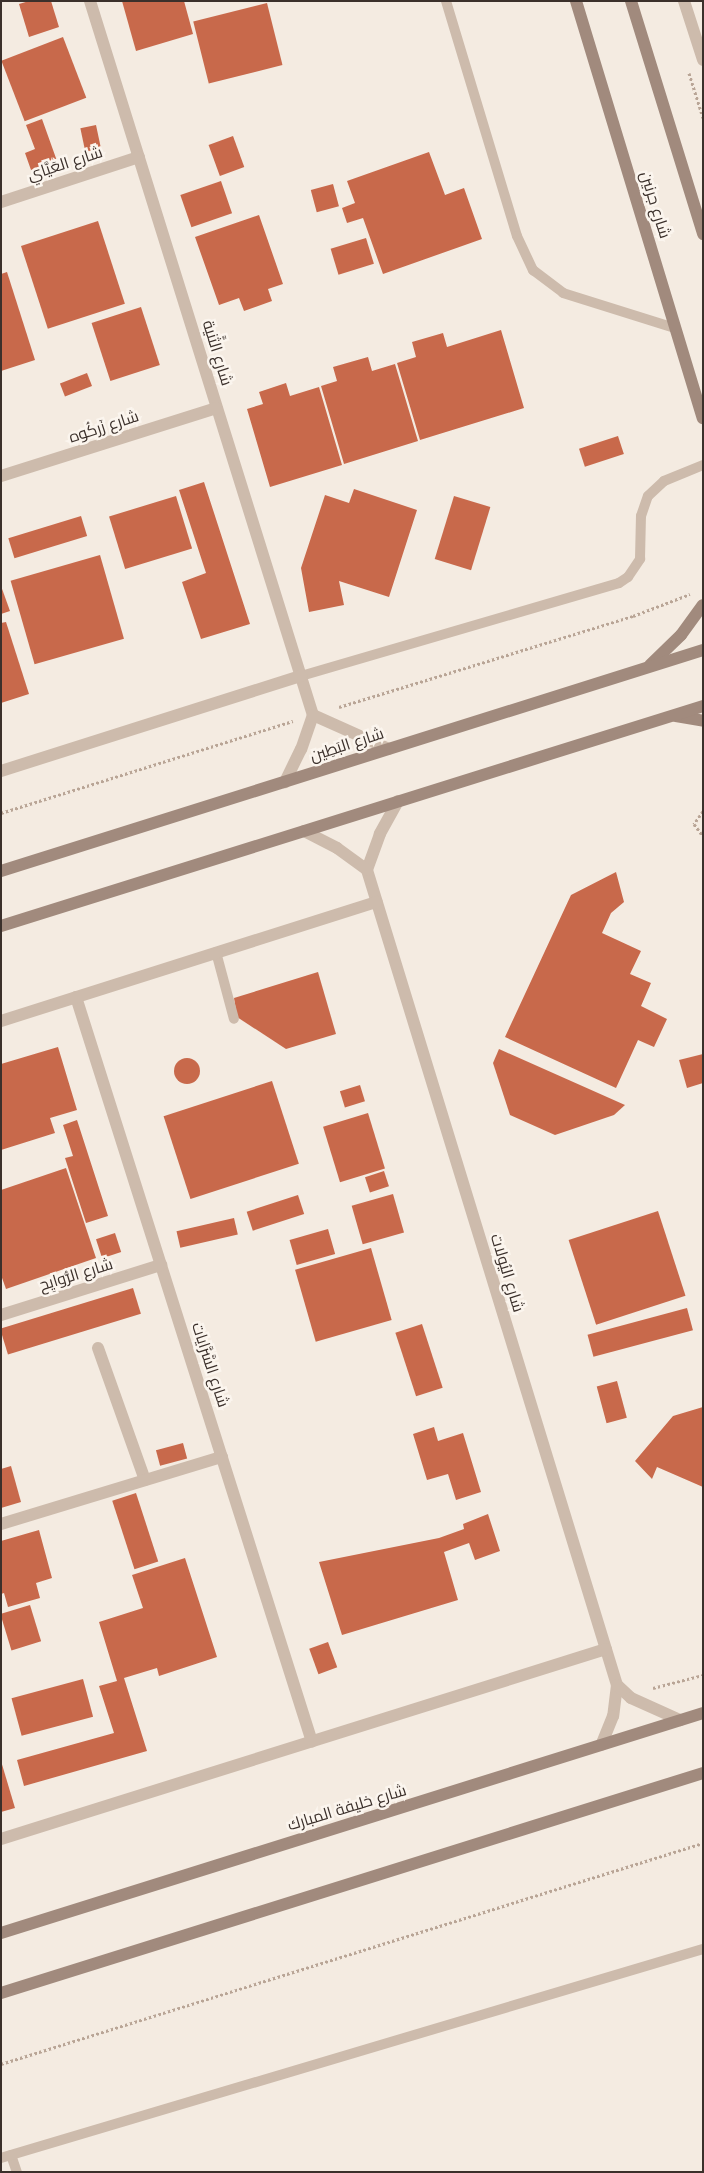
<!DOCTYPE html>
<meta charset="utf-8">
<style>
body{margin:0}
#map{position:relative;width:704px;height:2173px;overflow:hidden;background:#f4ebe1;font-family:"DM Sans",Cairo,sans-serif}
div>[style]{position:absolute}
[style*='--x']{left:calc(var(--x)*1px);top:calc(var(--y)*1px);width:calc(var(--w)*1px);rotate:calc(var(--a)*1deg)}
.building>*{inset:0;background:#c8694b;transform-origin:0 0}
.round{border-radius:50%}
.path>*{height:3px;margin-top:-1.5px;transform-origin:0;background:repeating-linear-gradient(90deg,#b9a596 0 2.5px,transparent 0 5px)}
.service>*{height:10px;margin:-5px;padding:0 5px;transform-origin:5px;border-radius:5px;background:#cdbbac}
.minor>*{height:12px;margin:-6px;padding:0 6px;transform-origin:6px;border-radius:6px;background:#cdbbac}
.secondary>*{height:12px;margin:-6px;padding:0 6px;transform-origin:6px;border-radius:6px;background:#a18a7d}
span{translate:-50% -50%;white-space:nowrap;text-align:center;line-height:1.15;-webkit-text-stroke:5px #fbf5ee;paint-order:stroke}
.street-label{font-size:16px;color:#3b302b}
.frame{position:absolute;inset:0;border:2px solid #3b302b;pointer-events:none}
</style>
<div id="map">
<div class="building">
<i style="clip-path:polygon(29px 1px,51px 1px,59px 27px,29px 37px,19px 4px)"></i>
<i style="clip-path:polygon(122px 1px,184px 1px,193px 34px,136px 51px)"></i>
<i style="left:267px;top:3px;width:64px;height:76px;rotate:76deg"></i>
<i style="left:63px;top:37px;width:65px;height:66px;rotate:69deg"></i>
<i style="clip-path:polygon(42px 119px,57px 161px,31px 170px,25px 153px,35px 149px,26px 125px)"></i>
<i style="left:96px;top:125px;width:24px;height:16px;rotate:78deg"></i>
<i style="left:233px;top:136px;width:33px;height:26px;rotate:70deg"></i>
<i style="clip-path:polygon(429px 152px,445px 195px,464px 188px,482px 239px,383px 274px,363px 218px,347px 223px,342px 208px,355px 203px,347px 181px)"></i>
<i style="left:221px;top:181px;width:34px;height:43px;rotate:71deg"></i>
<i style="left:333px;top:184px;width:23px;height:23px;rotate:75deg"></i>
<i style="clip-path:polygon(259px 215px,283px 284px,268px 289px,272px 301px,244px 311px,239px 298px,219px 305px,195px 237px)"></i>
<i style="left:98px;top:221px;width:87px;height:81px;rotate:72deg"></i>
<i style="left:366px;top:238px;width:27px;height:37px;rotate:73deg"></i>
<i style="clip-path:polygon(7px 272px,35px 360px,1px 371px,1px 274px)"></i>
<i style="left:141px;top:307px;width:61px;height:52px;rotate:72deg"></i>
<i style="clip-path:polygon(501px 330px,524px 408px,420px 440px,397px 363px,416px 357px,412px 342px,443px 333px,447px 347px)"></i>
<i style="clip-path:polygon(368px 357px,372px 371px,395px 364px,418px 441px,344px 464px,321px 386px,337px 381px,333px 367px)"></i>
<i style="left:87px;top:373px;width:14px;height:29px;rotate:69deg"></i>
<i style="clip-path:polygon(286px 383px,290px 396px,319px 387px,342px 465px,270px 487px,247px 409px,263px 404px,259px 392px)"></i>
<i style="left:618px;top:436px;width:19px;height:41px;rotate:72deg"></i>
<i style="clip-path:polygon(204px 482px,250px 624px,201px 639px,182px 582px,206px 573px,179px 490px)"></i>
<i style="clip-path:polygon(354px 489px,417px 510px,389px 597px,339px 581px,344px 605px,309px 612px,301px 568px,325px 495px,349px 503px)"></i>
<i style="left:176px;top:496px;width:55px;height:70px;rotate:73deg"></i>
<i style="left:454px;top:496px;width:38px;height:66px;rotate:17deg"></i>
<i style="left:81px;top:516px;width:21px;height:76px;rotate:73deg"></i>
<i style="left:100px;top:555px;width:87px;height:93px;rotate:74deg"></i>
<i style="clip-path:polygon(1px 586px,10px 611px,1px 614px)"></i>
<i style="clip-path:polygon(6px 622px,29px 694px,1px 703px,1px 623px)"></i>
<i style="clip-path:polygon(616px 872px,624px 902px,611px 913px,602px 933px,641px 951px,630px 974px,651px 983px,641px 1006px,667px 1019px,654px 1047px,638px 1040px,616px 1088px,505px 1037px,571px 895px)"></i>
<i style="clip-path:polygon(318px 972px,336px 1034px,286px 1049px,237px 1017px,234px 998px)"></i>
<i style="clip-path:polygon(58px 1047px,77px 1110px,50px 1118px,55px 1133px,1px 1150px,1px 1064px)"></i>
<i style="clip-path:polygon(499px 1049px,625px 1105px,614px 1115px,555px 1135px,510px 1115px,493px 1063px)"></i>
<i style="clip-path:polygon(703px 1054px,703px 1083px,687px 1088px,679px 1060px)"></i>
<i class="round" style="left:174px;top:1058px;width:26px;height:26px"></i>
<i style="left:272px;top:1081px;width:87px;height:114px;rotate:72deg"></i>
<i style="left:360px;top:1085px;width:17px;height:21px;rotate:73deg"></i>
<i style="left:368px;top:1113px;width:58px;height:47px;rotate:73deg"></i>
<i style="clip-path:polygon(77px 1120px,108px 1216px,86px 1223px,65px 1158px,73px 1156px,63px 1125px)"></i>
<i style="clip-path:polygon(66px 1168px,96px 1258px,6px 1289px,1px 1275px,1px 1190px)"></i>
<i style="left:384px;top:1171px;width:16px;height:20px;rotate:72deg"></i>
<i style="left:393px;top:1194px;width:40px;height:43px;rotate:74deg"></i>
<i style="left:298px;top:1195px;width:20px;height:54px;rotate:72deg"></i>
<i style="left:658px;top:1211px;width:89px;height:94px;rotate:72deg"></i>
<i style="left:234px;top:1218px;width:17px;height:59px;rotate:77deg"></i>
<i style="left:328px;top:1229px;width:26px;height:40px;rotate:74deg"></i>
<i style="left:115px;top:1233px;width:20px;height:20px;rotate:72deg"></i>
<i style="left:371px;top:1248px;width:75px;height:79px;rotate:74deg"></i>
<i style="left:133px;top:1288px;width:27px;height:139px;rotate:73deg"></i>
<i style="left:687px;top:1308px;width:23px;height:103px;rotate:75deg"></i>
<i style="left:422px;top:1324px;width:67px;height:28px;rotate:72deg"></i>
<i style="left:617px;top:1381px;width:38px;height:21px;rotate:75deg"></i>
<i style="clip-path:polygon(703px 1407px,703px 1487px,657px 1467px,652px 1479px,635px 1461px,673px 1416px)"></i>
<i style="clip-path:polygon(434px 1427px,438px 1441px,463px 1433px,481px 1492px,456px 1500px,448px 1474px,427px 1480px,413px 1434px)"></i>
<i style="left:183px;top:1443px;width:16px;height:28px;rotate:75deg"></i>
<i style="clip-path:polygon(11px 1466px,21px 1502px,1px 1508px,1px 1469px)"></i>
<i style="left:136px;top:1493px;width:72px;height:25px;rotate:72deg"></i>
<i style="clip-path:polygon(488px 1514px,500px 1551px,475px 1560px,469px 1543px,444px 1552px,458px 1600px,342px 1635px,319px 1562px,439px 1538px,464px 1529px,463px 1524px)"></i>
<i style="clip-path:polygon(39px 1530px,52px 1578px,36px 1583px,40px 1598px,8px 1607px,4px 1593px,1px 1594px,1px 1541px)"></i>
<i style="clip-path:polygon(185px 1558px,217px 1657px,159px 1676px,157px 1668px,124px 1678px,147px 1751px,24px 1786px,17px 1760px,114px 1733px,99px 1686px,117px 1681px,99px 1622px,143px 1608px,132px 1575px)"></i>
<i style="left:30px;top:1605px;width:38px;height:31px;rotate:73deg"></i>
<i style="left:328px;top:1642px;width:27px;height:20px;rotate:70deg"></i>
<i style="left:83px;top:1679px;width:39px;height:74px;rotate:75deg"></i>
<i style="clip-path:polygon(1px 1761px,15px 1808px,1px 1812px)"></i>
</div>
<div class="path">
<i style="--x:689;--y:73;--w:47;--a:72.7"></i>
<i style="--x:339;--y:707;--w:308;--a:-17.2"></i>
<i style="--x:633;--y:616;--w:61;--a:-21.1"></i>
<i style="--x:703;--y:811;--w:16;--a:125"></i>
<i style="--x:694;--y:824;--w:15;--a:53"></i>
<i style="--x:1;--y:813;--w:306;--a:-17.5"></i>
<i style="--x:653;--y:1688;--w:52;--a:-14.6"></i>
<i style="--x:1;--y:2064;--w:736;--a:-17.47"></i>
</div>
<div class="service">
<i style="--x:446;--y:1;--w:245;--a:73.2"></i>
<i style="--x:517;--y:236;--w:38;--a:65"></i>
<i style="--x:533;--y:270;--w:38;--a:37"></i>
<i style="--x:563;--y:293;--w:117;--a:17.4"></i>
<i style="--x:301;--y:676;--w:331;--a:-16.3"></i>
<i style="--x:619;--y:583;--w:11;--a:-34"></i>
<i style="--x:628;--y:577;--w:22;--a:-56"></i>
<i style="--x:640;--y:559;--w:43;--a:-88.7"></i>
<i style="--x:641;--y:516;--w:21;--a:-71"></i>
<i style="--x:648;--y:496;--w:22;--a:-43"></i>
<i style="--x:664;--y:481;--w:42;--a:-22.3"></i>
<i style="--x:216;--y:952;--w:69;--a:75"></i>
<i style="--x:11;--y:2155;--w:18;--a:71"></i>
<i style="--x:1;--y:2158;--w:732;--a:-16.58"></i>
</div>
<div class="minor">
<i style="--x:90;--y:1;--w:748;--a:72.66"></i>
<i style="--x:313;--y:715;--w:36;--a:109"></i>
<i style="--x:301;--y:749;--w:37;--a:116"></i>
<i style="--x:684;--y:1;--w:62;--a:72.1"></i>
<i style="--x:1;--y:202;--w:145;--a:-18.1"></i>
<i style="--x:1;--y:476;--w:226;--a:-17.5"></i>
<i style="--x:313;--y:715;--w:83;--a:24.1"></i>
<i style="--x:1;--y:771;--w:315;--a:-17.6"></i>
<i style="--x:398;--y:801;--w:38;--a:119"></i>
<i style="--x:380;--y:834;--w:38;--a:110"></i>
<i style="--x:367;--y:870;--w:852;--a:72.95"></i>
<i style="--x:617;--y:1685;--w:31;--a:97"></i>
<i style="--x:613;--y:1716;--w:31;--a:112"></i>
<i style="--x:304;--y:831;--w:37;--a:27"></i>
<i style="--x:337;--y:848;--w:37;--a:36"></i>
<i style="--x:76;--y:997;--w:781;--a:72.42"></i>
<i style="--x:1;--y:1021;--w:394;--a:-17.6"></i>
<i style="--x:1;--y:1315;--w:168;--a:-17.4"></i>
<i style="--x:98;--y:1348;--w:140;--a:70.4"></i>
<i style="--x:1;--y:1524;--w:231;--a:-16.9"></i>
<i style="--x:617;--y:1685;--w:19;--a:43"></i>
<i style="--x:631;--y:1698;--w:54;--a:24.2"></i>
<i style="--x:1;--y:1839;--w:634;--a:-17.43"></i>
</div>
<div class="secondary">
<i style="--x:576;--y:1;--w:436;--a:73.1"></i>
<i style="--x:631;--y:1;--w:244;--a:72.8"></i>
<i style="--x:650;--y:665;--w:43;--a:-44.1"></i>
<i style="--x:681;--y:635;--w:37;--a:-54"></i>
<i style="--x:676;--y:716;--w:27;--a:10"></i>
<i style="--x:1;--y:871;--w:736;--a:-17.47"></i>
<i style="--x:1;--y:926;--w:736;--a:-17.4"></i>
<i style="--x:1;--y:1933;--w:736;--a:-17.4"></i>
<i style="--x:1;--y:1993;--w:736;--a:-17.4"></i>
</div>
<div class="street-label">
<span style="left:65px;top:164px;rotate:-18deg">شارع العَيَّاي</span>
<span style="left:655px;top:205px;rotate:73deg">شارع جرنين</span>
<span style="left:217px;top:353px;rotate:73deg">شارع الثَّنية</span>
<span style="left:104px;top:427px;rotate:-18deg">شارع زَركُوه</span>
<span style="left:347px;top:745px;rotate:-18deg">شارع البَطِين</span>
<span style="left:507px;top:1273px;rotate:73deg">شارع اليُولات</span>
<span style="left:76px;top:1275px;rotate:-17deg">شارع الرُّوايِح</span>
<span style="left:210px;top:1365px;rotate:72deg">شارع السَّرَّايات</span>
<span style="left:347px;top:1808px;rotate:-17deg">شارع خليفة المبارك</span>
</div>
<div class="frame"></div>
</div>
